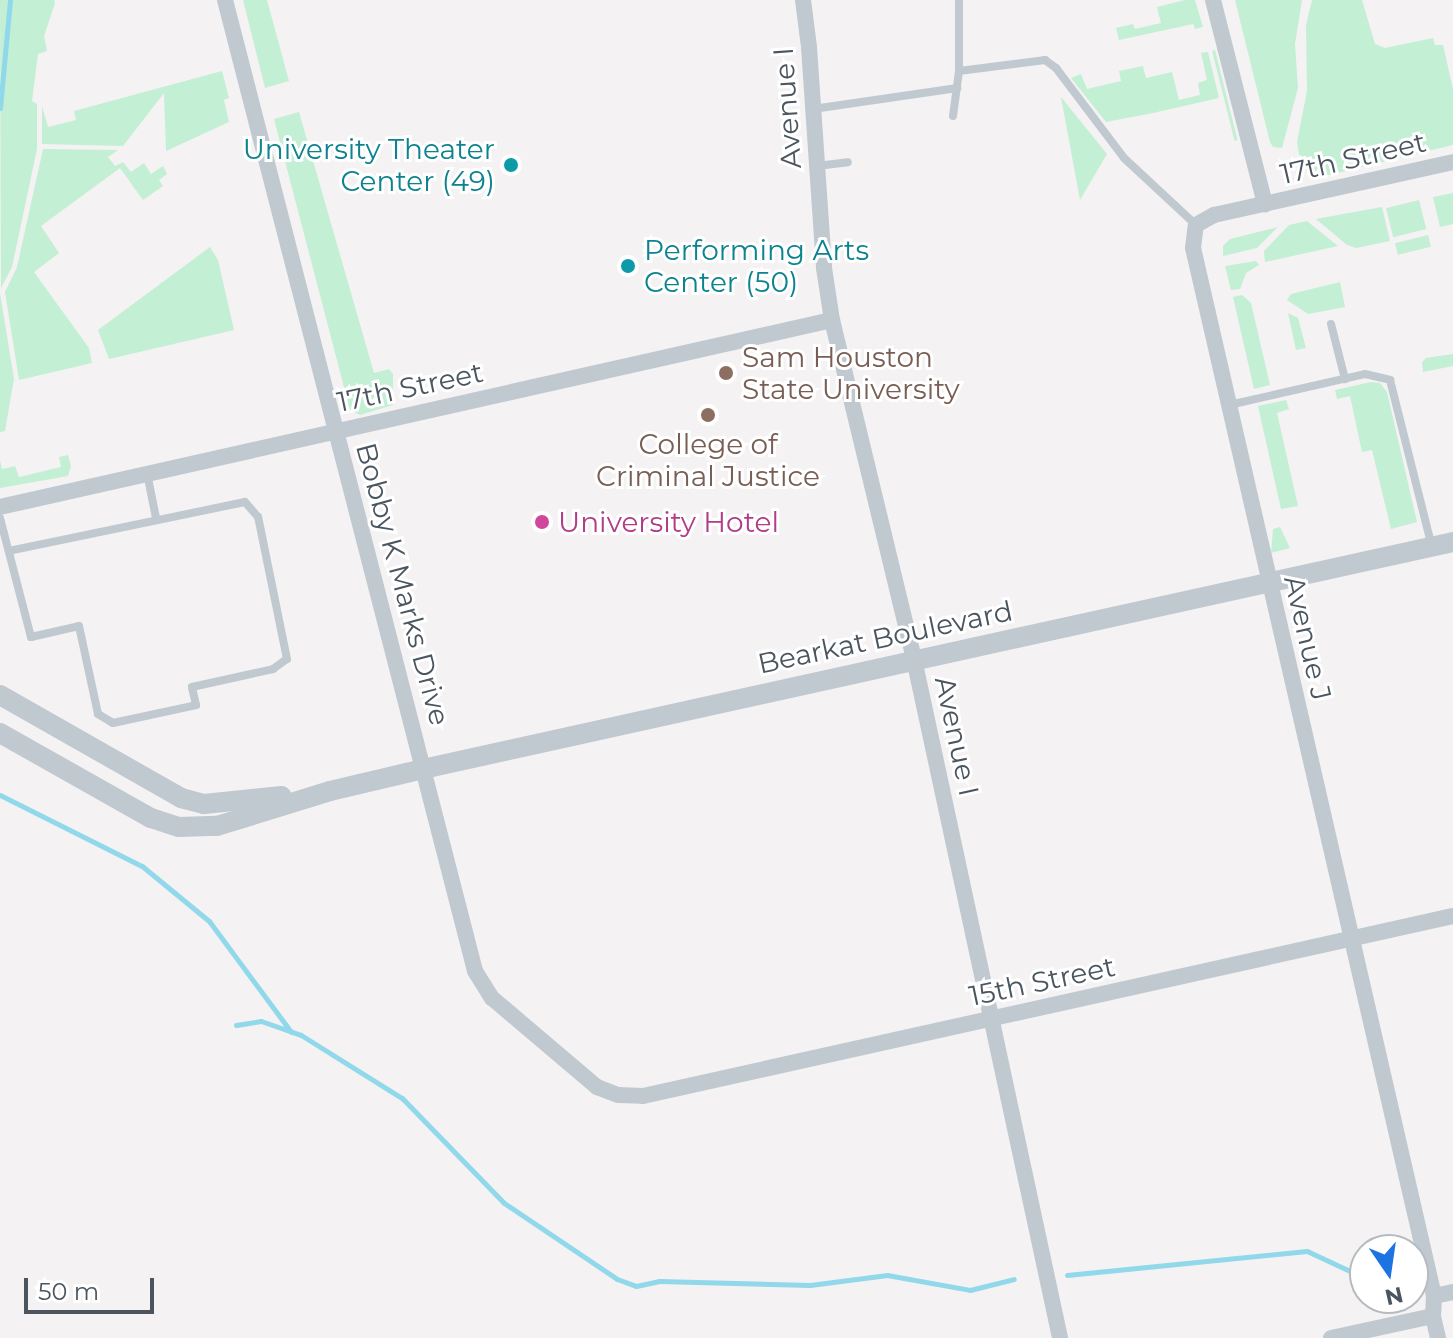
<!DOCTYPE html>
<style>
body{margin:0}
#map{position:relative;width:1453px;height:1338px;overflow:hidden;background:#f4f2f2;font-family:Montserrat,sans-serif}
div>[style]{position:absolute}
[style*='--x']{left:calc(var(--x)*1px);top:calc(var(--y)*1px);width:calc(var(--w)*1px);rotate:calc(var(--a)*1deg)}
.green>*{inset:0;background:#c3efd4;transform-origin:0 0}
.stream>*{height:5px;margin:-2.5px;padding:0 2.5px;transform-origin:2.5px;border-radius:2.5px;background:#91d8eb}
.service>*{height:8px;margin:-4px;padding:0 4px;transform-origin:4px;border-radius:4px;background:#c0c9d0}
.minor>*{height:16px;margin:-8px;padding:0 8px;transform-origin:8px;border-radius:8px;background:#c0c9d0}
.tertiary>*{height:20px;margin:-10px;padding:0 10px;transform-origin:10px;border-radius:10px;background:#c0c9d0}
.dots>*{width:22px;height:22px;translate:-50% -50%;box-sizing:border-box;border:4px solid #fff;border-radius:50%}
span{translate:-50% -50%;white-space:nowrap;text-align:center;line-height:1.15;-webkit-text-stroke:6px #fff;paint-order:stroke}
.street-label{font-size:28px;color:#4a555f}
.culture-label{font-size:28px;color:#0d838f}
.right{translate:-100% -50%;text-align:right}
.left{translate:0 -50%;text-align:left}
.education-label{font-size:28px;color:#785e54}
.hotel-label{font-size:28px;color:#b23c85}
.north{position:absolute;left:1349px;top:1234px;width:80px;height:80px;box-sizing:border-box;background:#fff;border:2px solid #b7bbbf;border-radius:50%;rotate:167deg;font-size:22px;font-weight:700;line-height:32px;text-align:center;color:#4a555f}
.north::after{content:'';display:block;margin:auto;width:28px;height:36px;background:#1e73e2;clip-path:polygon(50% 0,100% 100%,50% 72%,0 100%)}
.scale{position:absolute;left:24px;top:1278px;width:130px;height:36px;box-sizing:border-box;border:4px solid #4a555f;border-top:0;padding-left:10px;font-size:24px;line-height:28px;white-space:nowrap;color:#4a555f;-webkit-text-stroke:6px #fff;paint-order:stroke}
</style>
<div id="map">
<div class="green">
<i style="clip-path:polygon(0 0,54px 0,55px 3px,44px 36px,47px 51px,38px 54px,32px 101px,37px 104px,37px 149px,12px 267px,1px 288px)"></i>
<i style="clip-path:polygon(243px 0,267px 0,289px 81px,265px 88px)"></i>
<i style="clip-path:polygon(1185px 0,1195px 0,1203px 27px,1195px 29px,1193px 24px,1119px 40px,1116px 28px,1133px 24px,1135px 29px,1161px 23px,1157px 7px)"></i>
<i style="clip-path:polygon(1235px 0,1302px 0,1295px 44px,1298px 88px,1282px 148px,1273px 147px,1270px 142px)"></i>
<i style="clip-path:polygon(1312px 0,1362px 0,1375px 44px,1385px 48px,1433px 38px,1435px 45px,1443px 45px,1453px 89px,1453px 145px,1329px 175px,1316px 175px,1301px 167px,1297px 142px,1307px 91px,1306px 25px)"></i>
<i style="left:1215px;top:50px;width:93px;height:3px;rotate:76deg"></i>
<i style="clip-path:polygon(1208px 52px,1219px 98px,1153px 113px,1106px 122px,1071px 78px,1081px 74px,1087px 89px,1121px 81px,1119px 71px,1143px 66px,1146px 78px,1172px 72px,1179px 100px,1200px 95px,1198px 83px,1207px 80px,1201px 53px)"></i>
<i style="clip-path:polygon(222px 71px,229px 98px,224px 100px,229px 122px,166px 151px,164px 93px,123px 146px,42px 144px,42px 106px,48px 127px,76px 120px,74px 111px)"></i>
<i style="clip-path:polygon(1061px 97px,1107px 154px,1080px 200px)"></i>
<i style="clip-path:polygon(299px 112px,374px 373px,389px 369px,393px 374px,393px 405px,360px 415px,350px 410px,274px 119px)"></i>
<i style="clip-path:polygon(43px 149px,118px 150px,108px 157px,115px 166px,123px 162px,131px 172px,144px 163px,151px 174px,163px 166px,167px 174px,159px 180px,163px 186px,143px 200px,120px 168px,41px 226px,59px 253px,34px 272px,89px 348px,92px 363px,19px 380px,5px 292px,17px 267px)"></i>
<i style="clip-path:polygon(1453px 193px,1453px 224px,1440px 227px,1433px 197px)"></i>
<i style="left:1419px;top:200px;width:30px;height:34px;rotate:76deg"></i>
<i style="clip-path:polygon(1382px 207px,1390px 241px,1356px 248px,1347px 245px,1316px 219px)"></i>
<i style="clip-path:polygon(1307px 221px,1338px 246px,1265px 262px,1264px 251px,1289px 225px)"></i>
<i style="clip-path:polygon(1278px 227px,1257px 248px,1223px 256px,1223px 246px,1230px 239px)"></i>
<i style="left:1428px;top:235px;width:12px;height:34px;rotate:76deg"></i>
<i style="clip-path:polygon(210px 247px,218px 260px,234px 330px,109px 359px,98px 330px)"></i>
<i style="clip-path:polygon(1256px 261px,1259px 265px,1246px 273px,1240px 289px,1231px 290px,1225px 266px)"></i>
<i style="clip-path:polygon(1340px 282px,1345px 307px,1308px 314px,1287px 300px,1291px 294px)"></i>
<i style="clip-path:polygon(0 293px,14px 379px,5px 431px,0 432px)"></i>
<i style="clip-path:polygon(1242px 295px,1251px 303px,1270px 385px,1254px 389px,1233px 297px)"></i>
<i style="clip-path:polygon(1288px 313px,1298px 318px,1306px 348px,1296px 350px)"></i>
<i style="clip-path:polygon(1453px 354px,1453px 366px,1423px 372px,1422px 362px,1426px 358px)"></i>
<i style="clip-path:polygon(1371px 382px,1380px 383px,1387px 392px,1417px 522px,1391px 529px,1372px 450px,1362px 452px,1350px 396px,1337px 399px,1335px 390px)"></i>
<i style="clip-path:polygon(1286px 400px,1289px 409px,1277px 413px,1298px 506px,1281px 509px,1258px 406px)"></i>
<i style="clip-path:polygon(68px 455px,71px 466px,68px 476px,0 488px,0 460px,2px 469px,15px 466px,19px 477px,61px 467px,59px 457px)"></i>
<i style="clip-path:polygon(1280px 527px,1290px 548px,1271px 553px,1273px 529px)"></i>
</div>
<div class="stream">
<i style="--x:0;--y:108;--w:108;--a:-84.7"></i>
<i style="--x:0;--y:795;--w:159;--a:26.6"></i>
<i style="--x:142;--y:866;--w:87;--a:39.4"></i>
<i style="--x:209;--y:921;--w:138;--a:53.5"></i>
<i style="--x:236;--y:1025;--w:25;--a:-9"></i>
<i style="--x:261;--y:1021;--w:42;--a:19.3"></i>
<i style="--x:301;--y:1035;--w:119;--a:32"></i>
<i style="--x:402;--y:1098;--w:146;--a:45.8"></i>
<i style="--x:504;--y:1203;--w:136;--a:33.9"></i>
<i style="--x:617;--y:1279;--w:20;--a:20"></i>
<i style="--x:636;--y:1286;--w:24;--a:-12"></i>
<i style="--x:659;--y:1281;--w:151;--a:1.5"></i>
<i style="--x:810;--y:1285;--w:78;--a:-7.4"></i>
<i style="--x:887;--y:1275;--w:84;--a:10.2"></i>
<i style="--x:970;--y:1290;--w:45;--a:-14"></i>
<i style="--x:1067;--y:1275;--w:241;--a:-5.7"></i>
<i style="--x:1307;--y:1251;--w:64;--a:25"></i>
</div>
<div class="service">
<i style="--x:959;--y:71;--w:87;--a:-7.3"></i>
<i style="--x:1045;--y:60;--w:14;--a:36"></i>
<i style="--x:1056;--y:68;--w:113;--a:52.9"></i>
<i style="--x:1124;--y:158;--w:98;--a:42.9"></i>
<i style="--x:813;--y:109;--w:146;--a:-8.3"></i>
<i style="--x:953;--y:116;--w:45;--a:-82.4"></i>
<i style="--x:959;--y:71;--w:71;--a:-90"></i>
<i style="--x:817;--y:166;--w:31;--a:-7"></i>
<i style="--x:1331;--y:324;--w:57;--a:75.7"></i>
<i style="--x:1229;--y:405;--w:139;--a:-12.8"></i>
<i style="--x:1365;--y:374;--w:26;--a:13"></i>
<i style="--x:1390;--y:380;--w:172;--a:75.9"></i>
<i style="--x:147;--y:473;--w:46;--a:78.7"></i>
<i style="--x:0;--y:518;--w:123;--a:75.4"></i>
<i style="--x:31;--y:637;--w:49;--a:-12.9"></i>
<i style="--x:79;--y:626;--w:90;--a:77.8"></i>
<i style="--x:98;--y:714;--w:17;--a:31"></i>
<i style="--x:113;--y:723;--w:85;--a:-12.2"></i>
<i style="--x:196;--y:705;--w:18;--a:-103"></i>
<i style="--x:192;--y:687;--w:83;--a:-12.5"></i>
<i style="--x:273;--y:669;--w:17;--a:-36"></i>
<i style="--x:287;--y:659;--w:145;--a:-101.5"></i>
<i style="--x:258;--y:517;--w:20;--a:-131"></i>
<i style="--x:245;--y:502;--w:241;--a:168.3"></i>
</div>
<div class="minor">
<i style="--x:225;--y:0;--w:1003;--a:75.56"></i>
<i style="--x:475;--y:971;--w:32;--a:58"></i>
<i style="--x:492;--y:998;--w:138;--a:40.3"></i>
<i style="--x:597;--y:1087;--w:22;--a:21"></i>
<i style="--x:618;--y:1095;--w:25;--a:2"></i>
<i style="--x:643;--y:1096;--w:830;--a:-12.53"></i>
<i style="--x:803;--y:0;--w:47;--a:82.7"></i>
<i style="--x:809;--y:47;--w:222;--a:86.1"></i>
<i style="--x:824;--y:268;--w:53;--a:81.3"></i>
<i style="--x:832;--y:320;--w:349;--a:76.4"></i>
<i style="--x:914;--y:659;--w:695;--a:77.86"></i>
<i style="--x:1213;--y:0;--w:211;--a:75.7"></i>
<i style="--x:0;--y:507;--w:853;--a:-12.67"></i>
<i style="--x:1434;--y:1296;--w:19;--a:-12"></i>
<i style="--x:1331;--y:1338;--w:104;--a:-12.2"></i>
<i style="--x:1438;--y:1338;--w:23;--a:-103"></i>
<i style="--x:1433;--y:1316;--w:20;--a:-87"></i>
<i style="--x:1434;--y:1296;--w:1075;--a:-102.95"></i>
<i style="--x:1193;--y:248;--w:23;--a:-83"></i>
<i style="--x:1196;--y:225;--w:21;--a:-29"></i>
<i style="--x:1214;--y:215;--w:245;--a:-12.5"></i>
</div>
<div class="tertiary">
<i style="--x:0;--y:695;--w:208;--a:29.6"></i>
<i style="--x:181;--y:798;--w:24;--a:15"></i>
<i style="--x:204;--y:804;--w:78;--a:-5.9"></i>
<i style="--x:0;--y:733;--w:173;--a:29.4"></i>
<i style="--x:151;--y:818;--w:29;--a:18"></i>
<i style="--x:179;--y:827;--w:38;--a:-2"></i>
<i style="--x:217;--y:826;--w:118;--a:-17.2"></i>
<i style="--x:330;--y:791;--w:96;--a:-13.3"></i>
<i style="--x:423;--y:769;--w:1055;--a:-12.43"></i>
</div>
<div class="dots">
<i style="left:511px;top:165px;background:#0f9aa8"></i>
<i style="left:628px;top:266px;background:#0f9aa8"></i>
<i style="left:726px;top:373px;background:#8d6e63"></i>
<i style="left:708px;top:415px;background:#8d6e63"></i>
<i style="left:542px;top:522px;background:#d1479c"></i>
</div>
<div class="street-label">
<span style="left:787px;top:108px;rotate:-94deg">Avenue I</span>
<span style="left:1353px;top:158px;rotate:-13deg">17th Street</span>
<span style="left:410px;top:387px;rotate:-12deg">17th Street</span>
<span style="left:403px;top:584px;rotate:75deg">Bobby K Marks Drive</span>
<span style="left:885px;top:637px;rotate:-12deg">Bearkat Boulevard</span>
<span style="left:1308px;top:638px;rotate:77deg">Avenue J</span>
<span style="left:957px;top:736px;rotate:78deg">Avenue I</span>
<span style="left:1042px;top:981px;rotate:-12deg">15th Street</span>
</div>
<div class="culture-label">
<span class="right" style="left:495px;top:165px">University Theater<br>Center (49)</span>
<span class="left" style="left:644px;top:266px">Performing Arts<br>Center (50)</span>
</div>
<div class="education-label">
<span class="left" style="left:742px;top:373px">Sam Houston<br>State University</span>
<span style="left:708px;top:460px">College of<br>Criminal Justice</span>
</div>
<div class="hotel-label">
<span class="left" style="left:558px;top:522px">University Hotel</span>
</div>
<div class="north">N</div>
<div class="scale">50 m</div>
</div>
